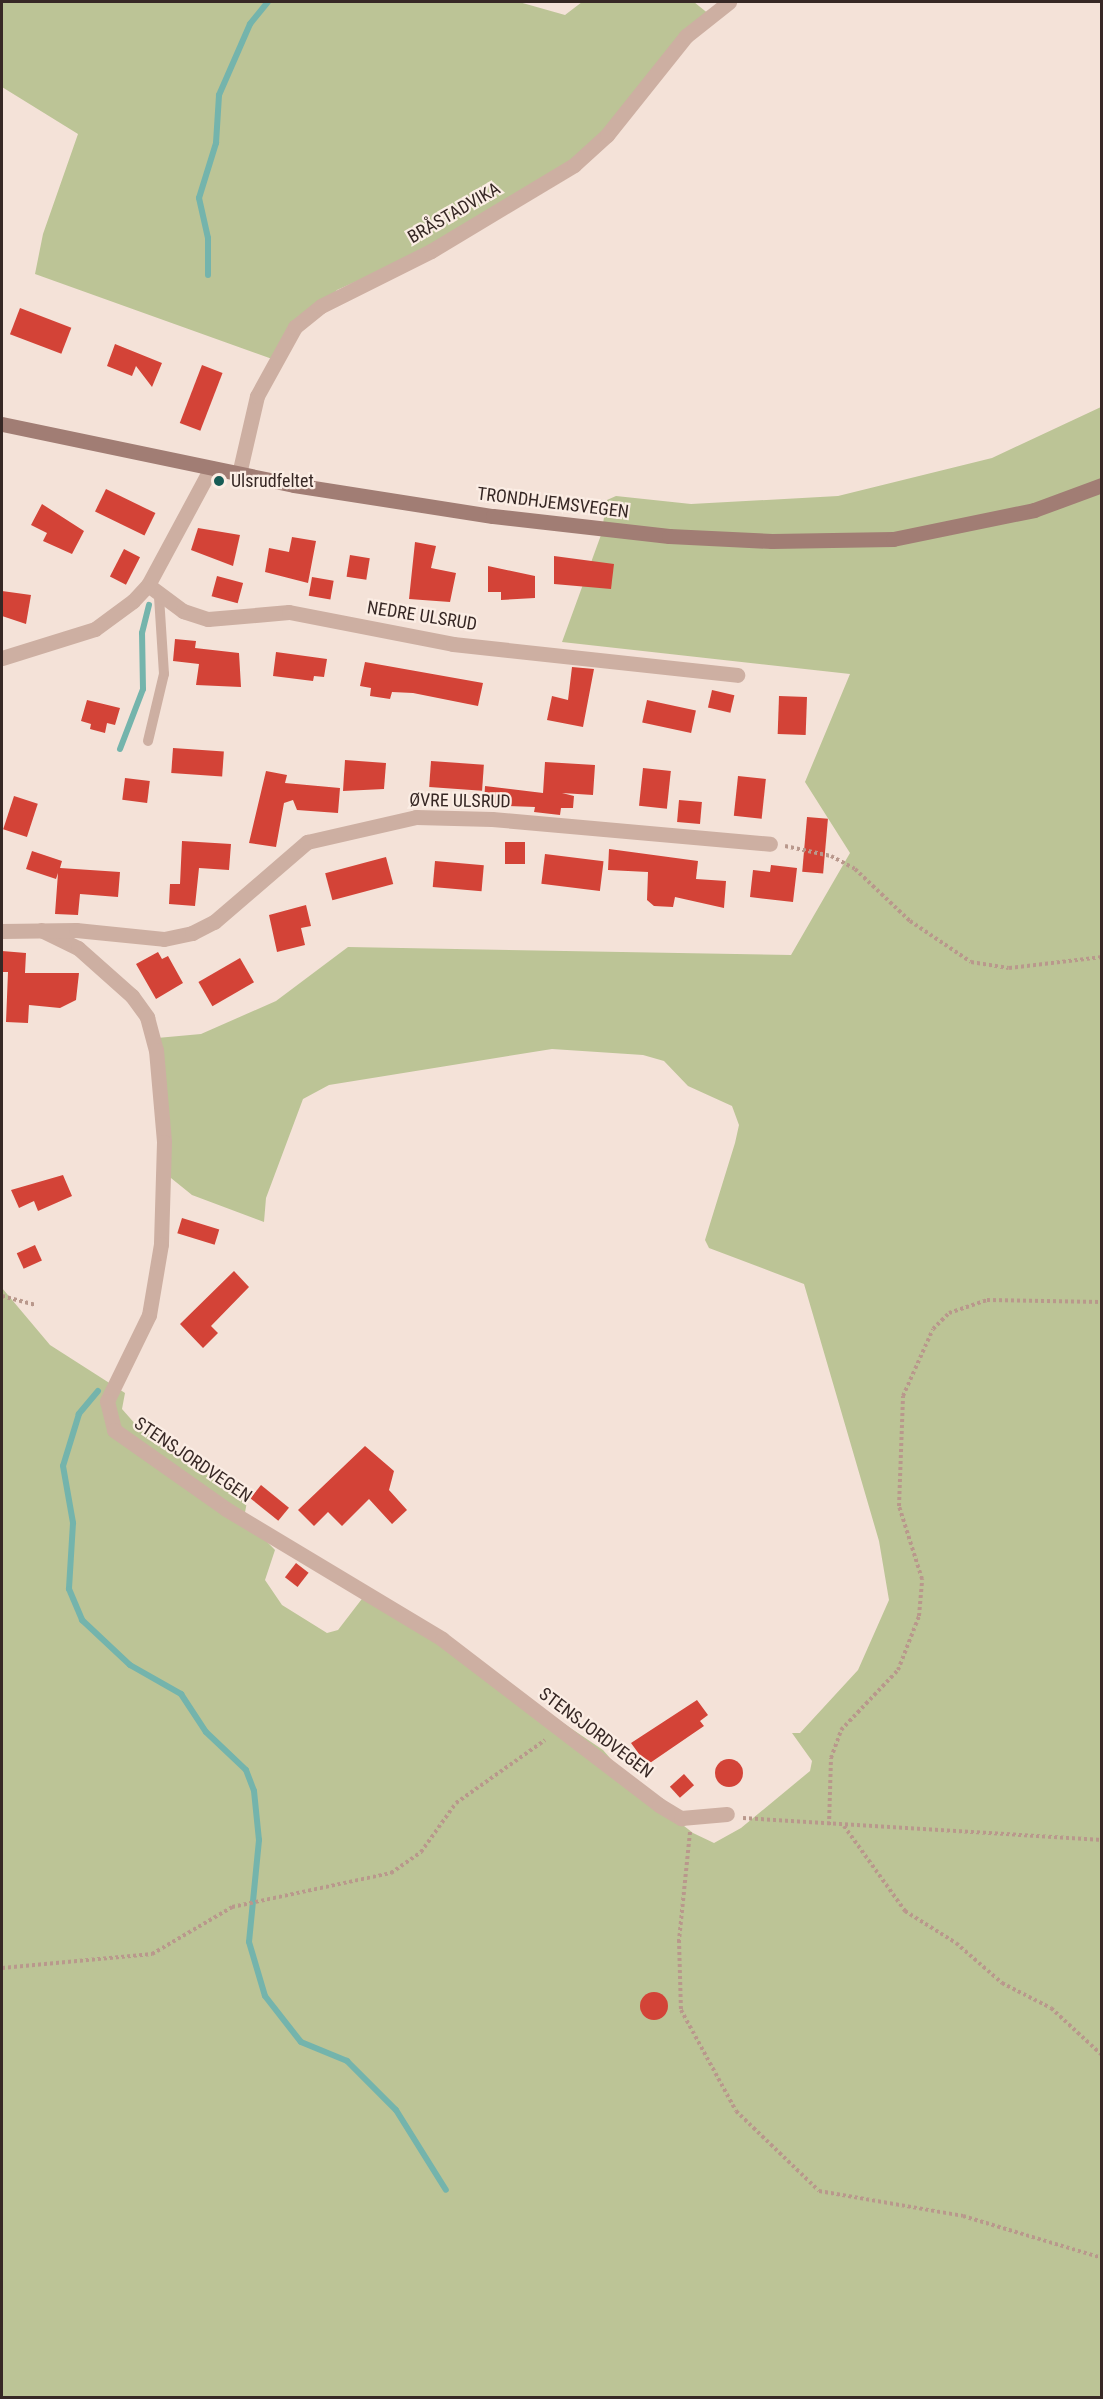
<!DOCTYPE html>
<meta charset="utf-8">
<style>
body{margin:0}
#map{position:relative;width:1103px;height:2399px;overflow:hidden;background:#f4e2d8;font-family:"Roboto Condensed",sans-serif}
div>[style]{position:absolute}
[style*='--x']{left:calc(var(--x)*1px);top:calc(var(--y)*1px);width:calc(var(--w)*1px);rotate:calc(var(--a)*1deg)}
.green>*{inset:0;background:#bcc496}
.stream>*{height:6px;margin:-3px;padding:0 3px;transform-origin:3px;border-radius:3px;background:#74b4ac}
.building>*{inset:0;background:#d34337;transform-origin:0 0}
.round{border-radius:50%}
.path>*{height:4px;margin-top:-2px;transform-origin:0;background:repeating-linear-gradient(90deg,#b9988c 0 3px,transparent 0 6px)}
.lane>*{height:10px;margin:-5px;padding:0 5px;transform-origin:5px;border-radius:5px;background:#cdafa2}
.street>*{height:15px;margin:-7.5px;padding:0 7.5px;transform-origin:7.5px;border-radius:7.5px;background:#cdafa2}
.secondary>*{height:15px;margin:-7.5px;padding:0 7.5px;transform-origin:7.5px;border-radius:7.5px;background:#a17d74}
.dots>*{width:16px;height:16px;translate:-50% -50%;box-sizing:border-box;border:3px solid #fbede4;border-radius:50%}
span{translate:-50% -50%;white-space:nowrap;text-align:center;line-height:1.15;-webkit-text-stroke:4.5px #fbede4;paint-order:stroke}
.street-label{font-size:18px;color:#372825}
.poi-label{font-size:18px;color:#372825}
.left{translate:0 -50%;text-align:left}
.frame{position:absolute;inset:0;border:3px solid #372825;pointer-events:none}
</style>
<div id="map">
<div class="green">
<i style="clip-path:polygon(2px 2px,519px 2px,565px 15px,582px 2px,694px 2px,710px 15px,593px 152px,433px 247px,337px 290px,275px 360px,35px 274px,43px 234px,78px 134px,2px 87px)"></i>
<i style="clip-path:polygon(1101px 407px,1101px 2397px,2px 2397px,2px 1288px,50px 1345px,125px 1393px,122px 1409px,137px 1426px,248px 1496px,244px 1518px,275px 1550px,265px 1580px,282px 1605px,327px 1633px,338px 1630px,368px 1591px,603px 1750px,637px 1789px,693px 1833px,714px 1843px,741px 1828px,810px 1771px,812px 1761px,792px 1733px,800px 1733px,858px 1670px,889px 1600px,879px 1541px,804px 1284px,709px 1248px,705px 1240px,735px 1143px,739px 1125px,732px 1106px,688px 1086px,664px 1061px,643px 1055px,552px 1049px,329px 1085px,303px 1099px,266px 1198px,264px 1222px,192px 1195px,166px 1174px,157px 1038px,201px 1034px,276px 1001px,348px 947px,791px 955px,850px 853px,805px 782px,850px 674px,562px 642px,601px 535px,607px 500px,616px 496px,691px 504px,838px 496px,992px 458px)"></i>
</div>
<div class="stream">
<i style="--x:208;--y:275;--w:37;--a:-90"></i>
<i style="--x:208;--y:238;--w:41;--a:-102.7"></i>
<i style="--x:199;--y:198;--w:58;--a:-72.8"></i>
<i style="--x:216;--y:143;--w:48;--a:-86.4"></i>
<i style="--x:219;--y:95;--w:77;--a:-66.4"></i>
<i style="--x:250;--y:24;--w:28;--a:-51"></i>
<i style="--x:120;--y:749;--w:64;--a:-69"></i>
<i style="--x:143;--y:689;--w:56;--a:-91"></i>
<i style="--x:142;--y:633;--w:29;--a:-76"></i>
<i style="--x:98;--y:1391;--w:30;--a:130"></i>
<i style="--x:79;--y:1414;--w:54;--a:107.1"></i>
<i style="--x:63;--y:1466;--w:58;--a:80"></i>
<i style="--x:73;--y:1523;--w:66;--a:93.5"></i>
<i style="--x:69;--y:1589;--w:34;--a:67"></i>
<i style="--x:82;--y:1620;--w:66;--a:43.2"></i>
<i style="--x:130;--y:1665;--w:59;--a:29.6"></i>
<i style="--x:181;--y:1694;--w:45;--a:56.7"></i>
<i style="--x:206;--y:1732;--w:55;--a:43.5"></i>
<i style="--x:246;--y:1770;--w:22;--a:69"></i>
<i style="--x:254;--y:1791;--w:49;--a:84.2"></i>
<i style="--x:259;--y:1840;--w:102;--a:95.6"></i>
<i style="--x:249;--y:1942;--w:56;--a:73.5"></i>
<i style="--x:265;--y:1996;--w:58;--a:52"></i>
<i style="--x:301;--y:2042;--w:50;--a:22.4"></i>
<i style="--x:347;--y:2061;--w:69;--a:45"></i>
<i style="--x:396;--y:2110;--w:94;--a:58"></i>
</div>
<div class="building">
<i style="left:20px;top:308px;width:55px;height:28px;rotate:21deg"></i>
<i style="clip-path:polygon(115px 344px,162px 363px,152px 387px,136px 366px,132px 376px,107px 366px)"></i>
<i style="left:202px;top:365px;width:22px;height:62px;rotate:21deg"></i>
<i style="left:106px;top:489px;width:55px;height:25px;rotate:26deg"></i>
<i style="clip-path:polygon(42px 504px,84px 531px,72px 554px,43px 541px,47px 533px,31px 525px)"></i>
<i style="clip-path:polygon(198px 528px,240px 535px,233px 566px,191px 550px)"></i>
<i style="clip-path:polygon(292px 537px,316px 541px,308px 583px,265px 572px,269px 548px,289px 552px)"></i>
<i style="clip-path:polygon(415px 542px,436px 546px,431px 568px,456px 573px,450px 602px,409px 599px)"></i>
<i style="left:124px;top:549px;width:18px;height:31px;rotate:27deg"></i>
<i style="left:350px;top:555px;width:20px;height:22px;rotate:9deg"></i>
<i style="clip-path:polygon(554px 556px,614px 564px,611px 589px,554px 584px)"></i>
<i style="clip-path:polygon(488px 566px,535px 576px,535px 598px,501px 600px,501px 592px,488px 592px)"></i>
<i style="left:217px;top:576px;width:27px;height:21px;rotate:15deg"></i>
<i style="left:312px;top:577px;width:22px;height:19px;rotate:10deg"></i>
<i style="clip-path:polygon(2px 591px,31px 595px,26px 624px,2px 616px)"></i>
<i style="clip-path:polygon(175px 639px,196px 641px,195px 648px,239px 653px,241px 687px,196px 685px,199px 664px,173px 661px)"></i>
<i style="clip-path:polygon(276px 652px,327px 659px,324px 677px,314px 676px,313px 681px,273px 676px)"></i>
<i style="clip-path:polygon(365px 662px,483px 683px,478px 706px,413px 693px,392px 692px,390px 699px,370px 696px,371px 688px,360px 686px)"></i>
<i style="clip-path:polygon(572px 667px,594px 669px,583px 727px,547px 720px,552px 696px,568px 700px)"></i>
<i style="left:712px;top:690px;width:23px;height:18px;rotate:13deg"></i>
<i style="left:779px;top:696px;width:28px;height:38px;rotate:2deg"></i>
<i style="clip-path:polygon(87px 700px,120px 708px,115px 725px,107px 723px,105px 733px,90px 729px,91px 724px,81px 721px)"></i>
<i style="left:647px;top:700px;width:50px;height:23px;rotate:12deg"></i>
<i style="left:173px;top:748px;width:51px;height:25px;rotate:4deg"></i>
<i style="clip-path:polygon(345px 760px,386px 763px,384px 789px,343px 791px)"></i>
<i style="left:431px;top:761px;width:53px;height:26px;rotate:4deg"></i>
<i style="clip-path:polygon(545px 762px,595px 765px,593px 795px,562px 793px,574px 796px,573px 808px,561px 808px,560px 815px,534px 812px,535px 807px,484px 805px,485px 786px,543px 793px)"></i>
<i style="left:643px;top:768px;width:28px;height:38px;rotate:6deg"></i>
<i style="clip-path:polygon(266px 771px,287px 775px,285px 783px,340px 788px,338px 813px,297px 810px,293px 800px,284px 803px,276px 847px,249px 843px)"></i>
<i style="left:738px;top:776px;width:28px;height:40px;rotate:6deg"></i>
<i style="left:125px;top:778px;width:25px;height:22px;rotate:7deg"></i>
<i style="left:14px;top:796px;width:25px;height:35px;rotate:18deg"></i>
<i style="left:679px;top:800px;width:23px;height:22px;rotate:5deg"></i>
<i style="left:807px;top:817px;width:21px;height:55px;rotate:5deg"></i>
<i style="clip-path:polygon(182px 841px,231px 844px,229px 870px,199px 868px,195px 906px,169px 904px,170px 884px,180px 884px)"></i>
<i style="left:505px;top:842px;width:20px;height:22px"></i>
<i style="clip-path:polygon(609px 849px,698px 861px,696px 879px,726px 881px,724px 908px,675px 897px,673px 907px,654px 906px,647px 900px,648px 872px,608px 870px)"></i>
<i style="clip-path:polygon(32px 851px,62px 861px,60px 868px,120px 872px,118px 897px,80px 894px,78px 915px,55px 914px,58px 873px,56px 879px,26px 869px)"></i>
<i style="left:545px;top:854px;width:59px;height:30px;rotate:7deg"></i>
<i style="left:386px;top:857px;width:28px;height:63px;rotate:75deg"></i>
<i style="left:435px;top:861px;width:49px;height:26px;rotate:5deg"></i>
<i style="clip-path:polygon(771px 865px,797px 868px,793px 902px,750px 897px,753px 870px,770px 872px)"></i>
<i style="clip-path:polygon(306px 905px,311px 926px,301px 928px,305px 945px,277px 952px,269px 915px)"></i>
<i style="clip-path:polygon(2px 951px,26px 953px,25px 973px,79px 973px,76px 1000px,60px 1008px,29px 1005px,28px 1023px,6px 1022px,8px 972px,2px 972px)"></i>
<i style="clip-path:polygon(158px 952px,162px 959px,168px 956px,183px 983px,156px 999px,136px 964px)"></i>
<i style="left:240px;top:958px;width:28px;height:48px;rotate:60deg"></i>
<i style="clip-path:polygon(63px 1175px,72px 1196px,38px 1211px,34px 1201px,19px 1208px,11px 1190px)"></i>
<i style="left:182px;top:1218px;width:39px;height:16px;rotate:17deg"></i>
<i style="left:35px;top:1245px;width:17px;height:20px;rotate:66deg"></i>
<i style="clip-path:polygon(234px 1271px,249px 1287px,211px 1326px,218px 1333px,203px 1348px,180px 1324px)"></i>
<i style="clip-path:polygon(365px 1446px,394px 1471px,389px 1490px,407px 1510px,392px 1524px,369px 1499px,342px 1526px,328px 1512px,314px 1526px,298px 1510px)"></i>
<i style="left:261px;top:1485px;width:36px;height:17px;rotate:39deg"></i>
<i style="left:296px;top:1563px;width:16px;height:18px;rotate:38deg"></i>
<i style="clip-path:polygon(697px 1700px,708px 1715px,700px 1721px,704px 1726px,647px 1765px,631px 1743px)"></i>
<i class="round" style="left:715px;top:1759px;width:28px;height:28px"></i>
<i style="left:684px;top:1774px;width:15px;height:19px;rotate:48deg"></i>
<i class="round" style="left:640px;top:1992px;width:28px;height:28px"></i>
</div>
<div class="path">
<i style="--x:785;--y:846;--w:47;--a:12.3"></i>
<i style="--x:831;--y:856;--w:27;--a:28"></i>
<i style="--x:855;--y:869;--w:76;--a:43.4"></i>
<i style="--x:910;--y:921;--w:73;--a:33.9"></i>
<i style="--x:971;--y:962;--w:38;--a:9"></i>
<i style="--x:1009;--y:968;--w:94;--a:-6.7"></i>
<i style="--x:2;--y:1296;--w:34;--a:15"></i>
<i style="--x:743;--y:1818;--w:360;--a:3.5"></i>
<i style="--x:829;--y:1825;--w:67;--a:-88.3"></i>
<i style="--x:831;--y:1758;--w:30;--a:-70"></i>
<i style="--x:841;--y:1730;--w:83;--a:-46.5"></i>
<i style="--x:898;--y:1670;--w:58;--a:-68.7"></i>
<i style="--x:919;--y:1616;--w:37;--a:-85"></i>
<i style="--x:922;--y:1579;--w:77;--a:-107.5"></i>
<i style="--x:899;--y:1506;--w:110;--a:-87.9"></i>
<i style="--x:903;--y:1396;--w:73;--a:-65.9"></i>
<i style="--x:933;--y:1329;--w:23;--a:-45"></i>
<i style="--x:949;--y:1313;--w:40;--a:-18.9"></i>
<i style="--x:987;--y:1300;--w:115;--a:1"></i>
<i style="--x:844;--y:1826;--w:105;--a:54.3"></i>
<i style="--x:905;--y:1911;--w:60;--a:32.1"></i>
<i style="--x:956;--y:1943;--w:61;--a:41"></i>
<i style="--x:1002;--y:1983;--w:55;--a:27"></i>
<i style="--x:1051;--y:2008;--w:69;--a:42.7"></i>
<i style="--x:690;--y:1832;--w:109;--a:95.8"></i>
<i style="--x:679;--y:1940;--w:70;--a:88.4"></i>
<i style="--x:681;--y:2010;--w:115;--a:61.4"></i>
<i style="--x:736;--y:2111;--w:115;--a:43.9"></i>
<i style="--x:819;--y:2191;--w:146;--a:9.8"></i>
<i style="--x:963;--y:2216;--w:145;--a:16.8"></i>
<i style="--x:2;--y:1968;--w:151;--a:-5.3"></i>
<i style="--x:152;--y:1954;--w:93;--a:-30.4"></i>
<i style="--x:232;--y:1907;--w:163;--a:-12.1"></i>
<i style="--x:391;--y:1873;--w:37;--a:-35"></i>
<i style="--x:421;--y:1852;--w:60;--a:-54.5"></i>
<i style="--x:456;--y:1803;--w:109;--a:-35.3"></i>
</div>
<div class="lane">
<i style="--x:148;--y:741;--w:69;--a:-76.6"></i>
<i style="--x:164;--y:674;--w:78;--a:-93.7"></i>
</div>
<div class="street">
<i style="--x:239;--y:474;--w:80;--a:-77"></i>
<i style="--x:257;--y:396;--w:79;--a:-61.2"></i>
<i style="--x:295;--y:327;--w:33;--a:-39"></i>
<i style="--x:321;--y:306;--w:123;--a:-26.6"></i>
<i style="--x:431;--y:251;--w:167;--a:-31"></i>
<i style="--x:574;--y:165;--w:45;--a:-42.3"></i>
<i style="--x:607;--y:135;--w:127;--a:-51.4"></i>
<i style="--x:686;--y:36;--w:55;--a:-38.3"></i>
<i style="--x:148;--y:585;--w:44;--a:36.6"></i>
<i style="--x:183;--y:611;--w:26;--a:18"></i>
<i style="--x:208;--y:619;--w:81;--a:-4.9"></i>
<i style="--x:289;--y:612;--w:167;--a:11"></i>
<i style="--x:453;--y:644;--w:286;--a:6.2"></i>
<i style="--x:2;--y:658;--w:97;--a:-17.3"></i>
<i style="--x:95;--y:629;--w:47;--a:-36.4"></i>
<i style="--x:133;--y:601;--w:22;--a:-47"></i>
<i style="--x:148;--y:585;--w:133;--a:-61.7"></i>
<i style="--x:41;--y:930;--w:41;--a:25.9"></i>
<i style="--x:78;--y:948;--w:72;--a:41.6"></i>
<i style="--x:132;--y:996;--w:26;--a:54"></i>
<i style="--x:147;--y:1017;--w:34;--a:75"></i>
<i style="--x:156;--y:1050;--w:92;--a:85"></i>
<i style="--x:164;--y:1142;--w:102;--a:91.7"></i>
<i style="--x:161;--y:1244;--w:72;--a:99.6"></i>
<i style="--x:149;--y:1315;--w:96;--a:116"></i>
<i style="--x:107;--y:1401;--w:30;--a:76"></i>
<i style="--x:114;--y:1430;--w:137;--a:35.2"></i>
<i style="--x:226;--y:1509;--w:252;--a:31"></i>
<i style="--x:442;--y:1639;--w:273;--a:37.4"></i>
<i style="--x:659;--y:1805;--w:26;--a:31"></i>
<i style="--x:681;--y:1818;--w:46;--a:-5"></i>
<i style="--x:2;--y:931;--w:74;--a:-0.8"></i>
<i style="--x:76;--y:930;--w:88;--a:5.8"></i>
<i style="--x:164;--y:939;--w:29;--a:-12"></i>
<i style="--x:192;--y:933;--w:25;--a:-27"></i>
<i style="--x:214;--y:922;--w:123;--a:-40.7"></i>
<i style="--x:307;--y:842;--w:112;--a:-12.9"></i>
<i style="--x:416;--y:817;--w:76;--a:1.5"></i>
<i style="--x:492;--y:819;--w:279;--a:5.1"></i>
</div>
<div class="secondary">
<i style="--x:2;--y:424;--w:298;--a:11.8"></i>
<i style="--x:294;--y:485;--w:201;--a:8.9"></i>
<i style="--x:493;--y:516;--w:177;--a:6.5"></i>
<i style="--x:669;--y:536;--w:103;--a:2.8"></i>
<i style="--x:772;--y:541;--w:121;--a:-0.9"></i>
<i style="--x:893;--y:539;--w:144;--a:-11.6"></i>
<i style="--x:1034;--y:510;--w:72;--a:-20.2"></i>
</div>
<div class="dots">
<i style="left:219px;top:481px;background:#175c56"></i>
</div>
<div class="street-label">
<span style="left:454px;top:213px;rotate:-30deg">BRÅSTADVIKA</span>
<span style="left:553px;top:503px;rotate:7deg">TRONDHJEMSVEGEN</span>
<span style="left:422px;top:616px;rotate:9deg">NEDRE ULSRUD</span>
<span style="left:460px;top:801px;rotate:1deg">ØVRE ULSRUD</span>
<span style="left:193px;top:1460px;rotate:34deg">STENSJORDVEGEN</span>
<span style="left:596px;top:1733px;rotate:37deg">STENSJORDVEGEN</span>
</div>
<div class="poi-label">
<span class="left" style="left:231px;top:481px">Ulsrudfeltet</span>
</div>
<div class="frame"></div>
</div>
